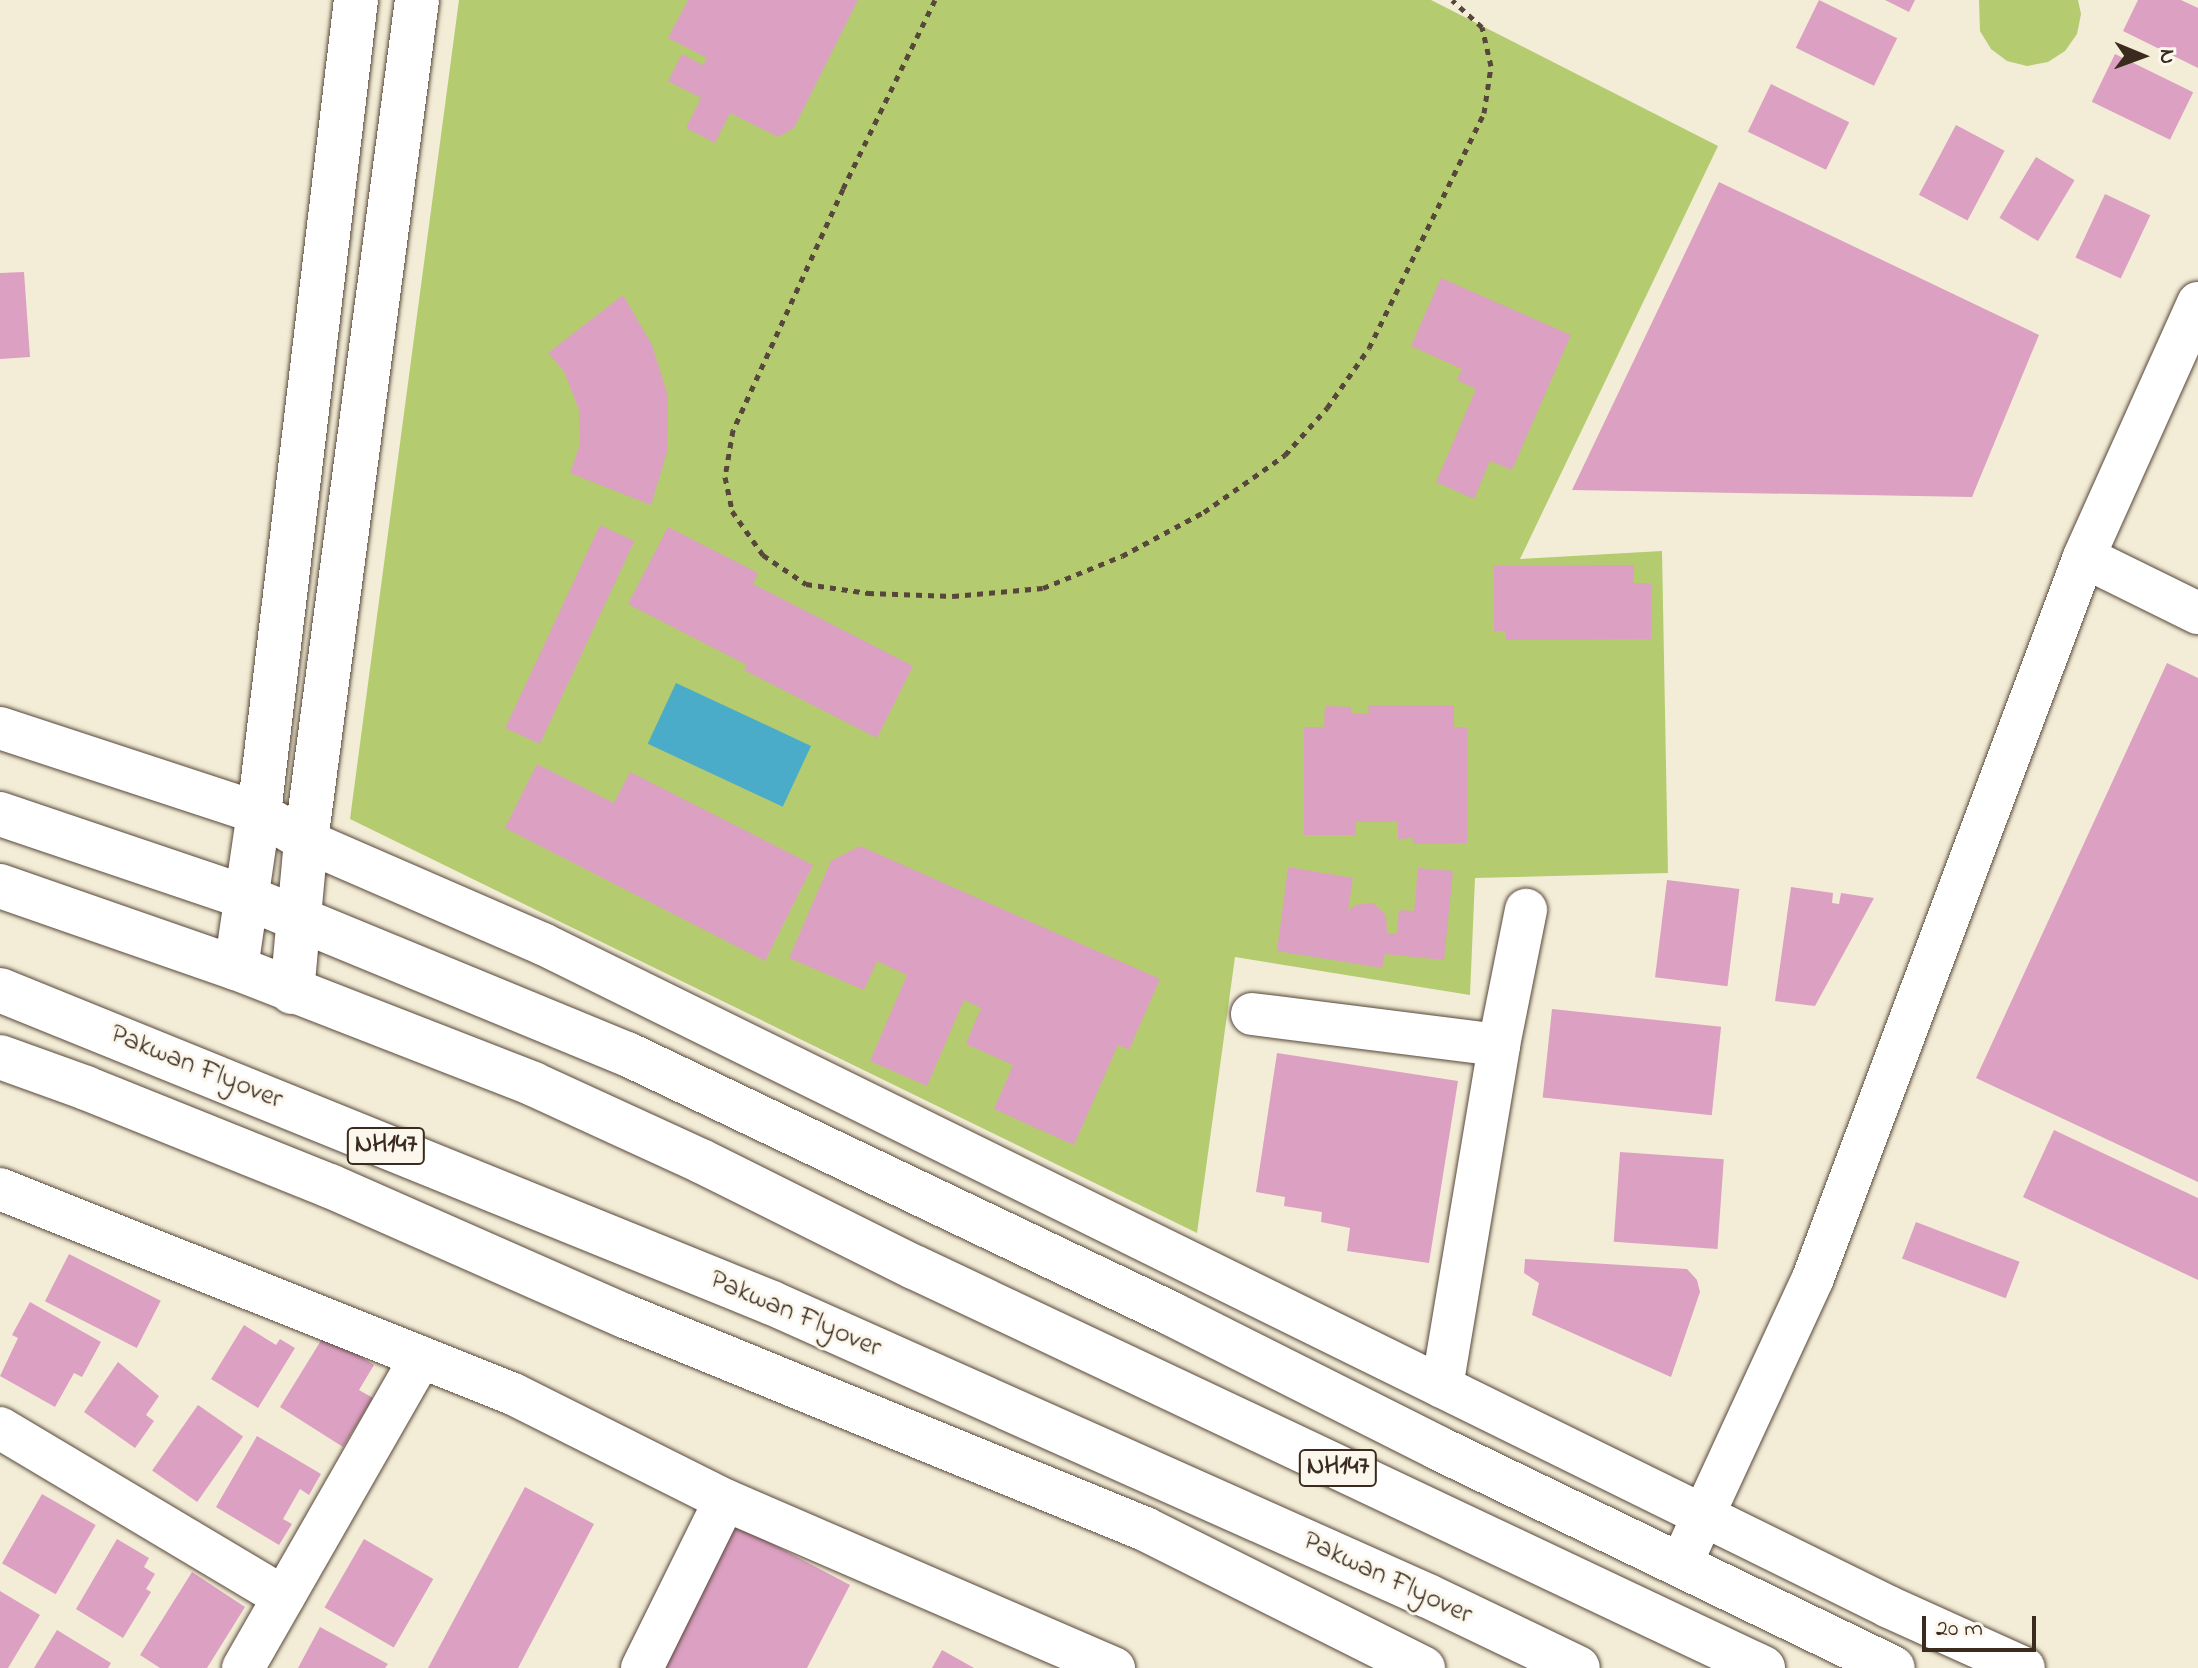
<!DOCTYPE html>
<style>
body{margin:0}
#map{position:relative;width:2198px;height:1668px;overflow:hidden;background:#f3edd7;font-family:"Indie Flower",sans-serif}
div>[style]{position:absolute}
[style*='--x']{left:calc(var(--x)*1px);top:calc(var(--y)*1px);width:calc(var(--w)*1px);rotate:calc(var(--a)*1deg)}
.green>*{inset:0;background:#b4cb70}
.water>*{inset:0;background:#4aacc9;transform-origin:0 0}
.building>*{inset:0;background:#dca0c2;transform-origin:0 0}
.path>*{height:5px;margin-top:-2.5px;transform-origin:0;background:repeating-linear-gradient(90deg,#57473a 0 6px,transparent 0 12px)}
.roads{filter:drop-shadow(0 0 2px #57473a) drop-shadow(0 0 2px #57473a)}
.minor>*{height:42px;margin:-21px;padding:0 21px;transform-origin:21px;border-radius:21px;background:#fff}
.major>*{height:44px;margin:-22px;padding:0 22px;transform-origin:22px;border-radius:22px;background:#fff}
.highway>*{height:44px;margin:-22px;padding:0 22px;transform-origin:22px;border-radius:22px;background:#fff}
span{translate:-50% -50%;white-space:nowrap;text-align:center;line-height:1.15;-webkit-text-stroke:6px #fbf7ec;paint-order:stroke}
.shield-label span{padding:2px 6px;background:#fbf7ec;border:2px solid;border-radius:6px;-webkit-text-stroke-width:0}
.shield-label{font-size:26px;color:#3b2a1e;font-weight:700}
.street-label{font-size:28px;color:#3b2a1e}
.north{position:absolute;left:2102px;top:16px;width:80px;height:80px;-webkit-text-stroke:6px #fbf7ec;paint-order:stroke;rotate:91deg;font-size:22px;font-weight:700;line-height:32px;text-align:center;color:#3b2a1e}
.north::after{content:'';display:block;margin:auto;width:28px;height:36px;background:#3b2a1e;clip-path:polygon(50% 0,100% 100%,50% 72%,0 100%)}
.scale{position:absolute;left:1922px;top:1616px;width:114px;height:36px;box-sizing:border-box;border:4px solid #3b2a1e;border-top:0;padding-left:10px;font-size:24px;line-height:28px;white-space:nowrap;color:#3b2a1e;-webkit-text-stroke:6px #fbf7ec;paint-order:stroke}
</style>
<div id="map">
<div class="green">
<i style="clip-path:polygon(459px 0,1431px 0,1718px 146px,1520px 559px,1662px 551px,1668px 873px,1475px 878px,1470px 995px,1235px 957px,1197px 1233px,350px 819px)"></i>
<i style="clip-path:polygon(1979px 0,2078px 0,2081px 14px,2077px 34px,2065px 51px,2048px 62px,2027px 66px,2007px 61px,1991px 49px,1980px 31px)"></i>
</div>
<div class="water">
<i style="left:676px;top:683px;width:149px;height:67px;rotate:25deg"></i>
</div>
<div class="building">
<i style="clip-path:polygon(688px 0,858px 0,794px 128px,778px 137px,730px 113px,715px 143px,686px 128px,701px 98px,668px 81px,682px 54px,703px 65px,707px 58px,668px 38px)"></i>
<i style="left:1819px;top:0;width:87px;height:53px;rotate:26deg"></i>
<i style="clip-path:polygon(1885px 0,1915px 0,1909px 12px)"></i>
<i style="clip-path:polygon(2138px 0,2181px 0,2198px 8px,2198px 68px,2123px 31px)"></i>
<i style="left:2115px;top:54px;width:87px;height:53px;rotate:26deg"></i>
<i style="left:1771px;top:84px;width:87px;height:53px;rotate:26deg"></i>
<i style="left:1956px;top:125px;width:55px;height:79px;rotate:28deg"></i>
<i style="left:2036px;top:157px;width:45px;height:71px;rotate:31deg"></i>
<i style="clip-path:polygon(1719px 182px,2039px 335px,1972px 497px,1572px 490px)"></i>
<i style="left:2105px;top:194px;width:50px;height:70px;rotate:25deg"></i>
<i style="clip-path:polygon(24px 272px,30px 357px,0 359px,0 273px)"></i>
<i style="clip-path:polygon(1441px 278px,1571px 335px,1512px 470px,1490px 461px,1474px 499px,1436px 482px,1476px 389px,1457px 380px,1462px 369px,1411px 346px)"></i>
<i style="clip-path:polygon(623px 295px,652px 345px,668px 396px,667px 452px,651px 505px,570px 473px,580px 444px,579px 410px,564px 371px,548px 353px)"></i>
<i style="left:600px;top:525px;width:38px;height:224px;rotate:25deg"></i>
<i style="clip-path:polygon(668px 527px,758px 573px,753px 584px,913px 666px,877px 738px,744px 670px,747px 665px,628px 604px)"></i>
<i style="clip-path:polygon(1634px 565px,1634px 583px,1651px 583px,1651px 639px,1506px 640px,1506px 631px,1494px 631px,1494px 566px)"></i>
<i style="clip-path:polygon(2167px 663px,2198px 678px,2198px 1182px,1976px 1078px)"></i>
<i style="clip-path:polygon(1368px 705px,1454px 705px,1454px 727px,1467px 727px,1467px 843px,1413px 844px,1413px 838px,1398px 839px,1398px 822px,1356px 822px,1356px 835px,1304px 835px,1304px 727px,1324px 727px,1325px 706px,1351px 707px,1351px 714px,1369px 714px)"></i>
<i style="clip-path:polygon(537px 764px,614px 803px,630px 772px,813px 865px,765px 961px,505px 828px)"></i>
<i style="clip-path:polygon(860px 846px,1160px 979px,1129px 1050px,1118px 1045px,1074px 1145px,994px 1109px,1013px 1065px,966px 1044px,981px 1008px,964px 1000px,927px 1086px,870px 1061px,907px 975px,877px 961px,864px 990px,789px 958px,831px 861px)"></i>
<i style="clip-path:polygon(1288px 867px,1353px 878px,1348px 911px,1355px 905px,1373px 903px,1386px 915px,1387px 933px,1397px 934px,1399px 910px,1414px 911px,1418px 868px,1453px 871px,1444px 960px,1385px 954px,1382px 968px,1277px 951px)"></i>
<i style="left:1667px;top:880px;width:73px;height:98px;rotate:7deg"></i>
<i style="clip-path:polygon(1791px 887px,1833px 893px,1832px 903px,1839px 904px,1841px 893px,1874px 898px,1815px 1006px,1775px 1001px)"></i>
<i style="left:1552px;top:1009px;width:170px;height:89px;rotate:6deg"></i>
<i style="clip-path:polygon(1277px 1053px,1458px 1081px,1429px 1263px,1347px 1251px,1350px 1228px,1321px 1222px,1322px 1212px,1284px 1206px,1285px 1197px,1256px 1192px)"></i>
<i style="clip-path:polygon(2054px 1130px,2198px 1198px,2198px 1280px,2023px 1197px)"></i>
<i style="left:1620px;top:1152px;width:104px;height:90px;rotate:4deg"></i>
<i style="left:1916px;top:1222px;width:111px;height:39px;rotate:21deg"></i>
<i style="left:69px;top:1254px;width:103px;height:53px;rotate:27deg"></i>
<i style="clip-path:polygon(1525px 1259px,1687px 1269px,1697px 1280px,1700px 1292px,1671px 1377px,1532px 1315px,1539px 1283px,1524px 1273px)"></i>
<i style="clip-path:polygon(30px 1302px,101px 1342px,82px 1377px,74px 1373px,55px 1407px,0 1376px,18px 1338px,12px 1335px)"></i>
<i style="clip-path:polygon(244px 1325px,276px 1345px,280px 1339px,295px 1348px,258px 1408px,211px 1379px)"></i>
<i style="clip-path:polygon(325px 1334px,374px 1365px,359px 1390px,373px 1398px,343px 1447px,280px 1407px)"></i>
<i style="clip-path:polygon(118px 1362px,159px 1396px,146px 1415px,154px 1421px,135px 1448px,84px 1412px)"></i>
<i style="left:198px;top:1405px;width:55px;height:80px;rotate:35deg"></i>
<i style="clip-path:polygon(257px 1436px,321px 1474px,309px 1495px,300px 1489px,283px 1519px,292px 1524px,279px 1545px,216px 1507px)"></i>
<i style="clip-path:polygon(525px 1487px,594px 1524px,518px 1668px,428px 1668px)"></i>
<i style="left:42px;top:1494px;width:62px;height:80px;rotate:30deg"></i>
<i style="clip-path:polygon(729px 1521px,850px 1585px,807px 1668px,659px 1668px)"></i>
<i style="clip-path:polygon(117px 1539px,149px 1558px,144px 1567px,155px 1574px,146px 1589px,151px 1592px,123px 1638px,76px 1609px)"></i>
<i style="left:364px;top:1539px;width:80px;height:79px;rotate:30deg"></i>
<i style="clip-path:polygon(192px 1572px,245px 1607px,207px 1668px,160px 1668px,140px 1655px)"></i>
<i style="clip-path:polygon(0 1591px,40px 1615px,8px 1668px,0 1668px)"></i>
<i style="clip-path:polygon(320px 1627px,388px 1664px,385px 1668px,298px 1668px)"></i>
<i style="clip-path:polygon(57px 1630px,111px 1663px,108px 1668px,34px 1668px)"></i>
<i style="clip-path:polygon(942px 1650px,974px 1668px,932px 1668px)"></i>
</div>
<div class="path">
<i style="--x:935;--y:0;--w:210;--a:116"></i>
<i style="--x:843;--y:189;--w:265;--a:114.5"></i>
<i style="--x:733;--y:430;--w:48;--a:99.7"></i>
<i style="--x:725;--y:477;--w:35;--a:78"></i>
<i style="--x:732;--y:511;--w:54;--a:54.8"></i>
<i style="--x:763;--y:555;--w:52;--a:34"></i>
<i style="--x:806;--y:584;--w:63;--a:8.3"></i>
<i style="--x:868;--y:593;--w:85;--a:2"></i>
<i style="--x:953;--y:596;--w:90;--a:-5.1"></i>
<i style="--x:1043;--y:588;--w:85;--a:-22.1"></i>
<i style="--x:1122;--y:556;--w:93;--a:-28.2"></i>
<i style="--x:1204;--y:512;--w:99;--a:-35.1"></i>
<i style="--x:1285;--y:455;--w:63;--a:-48.2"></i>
<i style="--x:1327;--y:408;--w:73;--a:-55"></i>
<i style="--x:1369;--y:348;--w:262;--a:-63.9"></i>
<i style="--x:1484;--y:113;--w:48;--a:-81.5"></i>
<i style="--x:1491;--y:66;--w:40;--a:-103"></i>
<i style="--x:1482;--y:27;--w:40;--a:-138"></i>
</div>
<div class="roads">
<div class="minor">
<i style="--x:2198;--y:303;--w:278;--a:114.2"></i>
<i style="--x:2084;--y:557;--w:127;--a:26.2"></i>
<i style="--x:0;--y:728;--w:273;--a:18.2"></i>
<i style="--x:259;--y:813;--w:55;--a:30.8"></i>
<i style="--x:306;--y:841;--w:258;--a:23.5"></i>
<i style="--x:543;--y:944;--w:1500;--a:26.22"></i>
<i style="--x:1889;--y:1607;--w:148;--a:24.3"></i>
<i style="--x:1252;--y:1014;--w:249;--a:7.2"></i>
<i style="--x:0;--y:1189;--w:552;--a:21.78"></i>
<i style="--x:513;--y:1394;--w:237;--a:26.6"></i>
<i style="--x:725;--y:1500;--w:424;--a:23.4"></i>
<i style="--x:1442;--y:1387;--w:347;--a:-80.5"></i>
<i style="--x:1499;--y:1045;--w:138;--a:-78.7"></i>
<i style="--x:0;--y:1428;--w:330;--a:30.8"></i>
<i style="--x:1680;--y:1566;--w:317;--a:-65.2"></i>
<i style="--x:1813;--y:1278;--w:770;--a:-69.4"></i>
<i style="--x:243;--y:1668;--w:358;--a:-60.2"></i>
<i style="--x:642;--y:1668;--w:187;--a:-63.7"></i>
</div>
<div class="major">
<i style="--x:0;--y:814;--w:262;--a:18.7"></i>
<i style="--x:248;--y:898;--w:410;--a:22.4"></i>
<i style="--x:627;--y:1054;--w:604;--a:25.5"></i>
<i style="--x:1172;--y:1314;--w:298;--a:26.7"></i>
<i style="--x:1438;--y:1448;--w:505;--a:25.8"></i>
<i style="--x:236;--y:968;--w:157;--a:-81.6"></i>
<i style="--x:259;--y:813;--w:819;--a:-83.2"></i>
<i style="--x:292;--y:992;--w:152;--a:-84.7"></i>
<i style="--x:306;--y:841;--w:848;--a:-82.48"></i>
<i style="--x:0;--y:1057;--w:91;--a:19.8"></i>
<i style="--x:86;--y:1088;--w:263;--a:21.9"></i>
<i style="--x:330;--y:1186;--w:322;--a:23.8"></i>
<i style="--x:625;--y:1316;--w:562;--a:22.27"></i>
<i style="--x:1145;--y:1529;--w:311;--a:26.6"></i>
</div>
<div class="highway">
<i style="--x:0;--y:886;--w:250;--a:19.2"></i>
<i style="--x:236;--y:968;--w:319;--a:21.3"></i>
<i style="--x:533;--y:1084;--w:185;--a:24.6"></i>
<i style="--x:701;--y:1161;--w:238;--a:26.5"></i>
<i style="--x:914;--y:1267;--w:939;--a:25.28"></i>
<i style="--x:0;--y:990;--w:833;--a:22.07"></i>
<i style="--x:772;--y:1303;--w:718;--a:24.07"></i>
<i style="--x:1428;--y:1596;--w:166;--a:25.6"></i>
</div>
</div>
<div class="shield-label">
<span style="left:386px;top:1146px">NH147</span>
<span style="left:1338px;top:1468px">NH147</span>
</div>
<div class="street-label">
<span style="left:196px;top:1068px;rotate:22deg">Pakwan Flyover</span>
<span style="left:795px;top:1315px;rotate:23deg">Pakwan Flyover</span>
<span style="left:1387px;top:1579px;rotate:25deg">Pakwan Flyover</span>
</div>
<div class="north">N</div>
<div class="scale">20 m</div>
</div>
